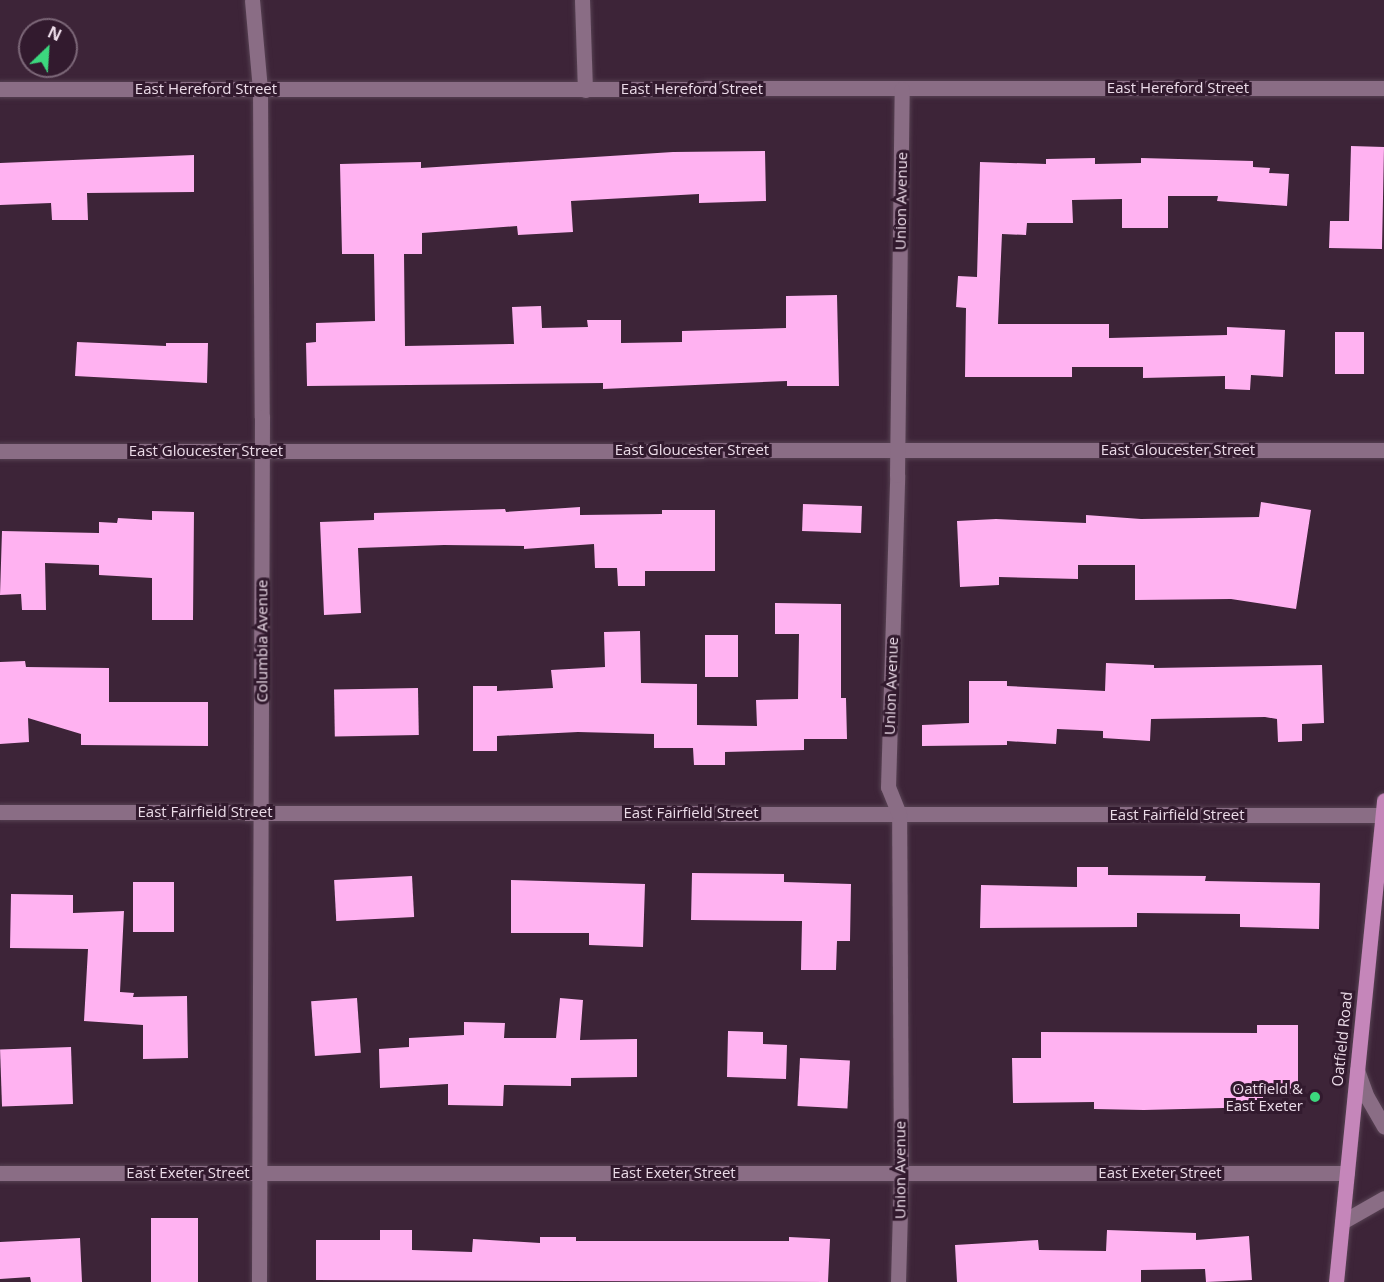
<!DOCTYPE html>
<style>
body{margin:0}
#map{position:relative;width:1384px;height:1282px;overflow:hidden;background:#3d2438;font-family:"Open Sans",sans-serif}
div>[style]{position:absolute}
[style*='--x']{left:calc(var(--x)*1px);top:calc(var(--y)*1px);width:calc(var(--w)*1px);rotate:calc(var(--a)*1deg)}
.building>*{inset:0;background:#ffb2f1;transform-origin:0 0}
.roads{filter:drop-shadow(0 0 2px #574253) drop-shadow(0 0 2px #574253)}
.minor>*{height:15px;margin:-7.5px;padding:0 7.5px;transform-origin:7.5px;border-radius:7.5px;background:#8a6d85}
.major>*{height:15px;margin:-7.5px;padding:0 7.5px;transform-origin:7.5px;border-radius:7.5px;background:#c586ba}
.dots>*{width:16px;height:16px;translate:-50% -50%;box-sizing:border-box;border:3px solid #321a2e;border-radius:50%}
span{translate:-50% -50%;white-space:nowrap;text-align:center;line-height:1.15;-webkit-text-stroke:6px #321a2e;paint-order:stroke}
.street-label{font-size:15px;color:#ebdbe8}
.poi-label{font-size:15px;color:#ebdbe8}
.right{translate:-100% -50%;text-align:right}
.north{position:absolute;left:18px;top:18px;width:60px;height:60px;box-sizing:border-box;background:#321a2e;border:2px solid #7c6778;border-radius:50%;rotate:25deg;font-size:16px;font-weight:700;line-height:24px;text-align:center;color:#ebdbe8}
.north::after{content:'';display:block;margin:auto;width:21px;height:27px;background:#3cd77e;clip-path:polygon(50% 0,100% 100%,50% 72%,0 100%)}
</style>
<div id="map">
<div class="building">
<i style="clip-path:polygon(1351px 146px,1384px 147px,1382px 249px,1329px 248px,1330px 221px,1349px 221px)"></i>
<i style="clip-path:polygon(765px 151px,766px 201px,699px 203px,699px 194px,571px 201px,573px 232px,518px 235px,517px 226px,422px 233px,422px 254px,404px 254px,405px 346px,514px 344px,512px 307px,541px 306px,542px 328px,588px 327px,587px 320px,621px 320px,621px 343px,682px 342px,682px 331px,786px 328px,786px 296px,837px 295px,839px 386px,787px 386px,787px 381px,603px 389px,603px 383px,307px 386px,306px 343px,316px 342px,316px 323px,375px 321px,374px 254px,342px 254px,340px 164px,421px 162px,421px 168px,673px 152px)"></i>
<i style="clip-path:polygon(194px 155px,194px 192px,87px 193px,88px 220px,52px 220px,51px 203px,0 205px,0 163px)"></i>
<i style="clip-path:polygon(1095px 158px,1095px 164px,1141px 163px,1141px 158px,1253px 161px,1253px 167px,1270px 168px,1269px 173px,1289px 174px,1287px 206px,1217px 201px,1218px 196px,1168px 196px,1168px 228px,1122px 228px,1122px 199px,1072px 200px,1073px 223px,1027px 223px,1026px 235px,1002px 234px,998px 324px,1109px 324px,1109px 338px,1227px 335px,1227px 327px,1285px 330px,1283px 377px,1251px 375px,1250px 390px,1225px 389px,1225px 376px,1143px 378px,1143px 367px,1072px 367px,1072px 377px,965px 377px,966px 308px,956px 307px,958px 276px,977px 277px,980px 162px,1046px 164px,1046px 159px)"></i>
<i style="left:1335px;top:332px;width:29px;height:42px"></i>
<i style="clip-path:polygon(77px 342px,166px 346px,166px 343px,208px 343px,207px 383px,75px 376px)"></i>
<i style="clip-path:polygon(1261px 502px,1311px 510px,1296px 609px,1231px 599px,1135px 600px,1135px 565px,1078px 565px,1078px 579px,999px 577px,999px 585px,960px 587px,957px 521px,996px 519px,1086px 523px,1086px 515px,1141px 519px,1259px 517px)"></i>
<i style="left:803px;top:504px;width:59px;height:27px;rotate:2deg"></i>
<i style="clip-path:polygon(580px 507px,580px 515px,662px 514px,662px 510px,715px 510px,715px 571px,645px 571px,645px 586px,618px 586px,617px 568px,595px 568px,594px 544px,524px 549px,524px 546px,444px 545px,358px 548px,361px 613px,324px 615px,320px 522px,374px 520px,374px 513px,505px 509px,506px 512px)"></i>
<i style="clip-path:polygon(152px 511px,194px 512px,193px 620px,152px 620px,152px 578px,99px 575px,99px 565px,45px 563px,46px 610px,22px 610px,21px 594px,0 595px,2px 531px,99px 533px,99px 522px,117px 523px,118px 518px,152px 520px)"></i>
<i style="clip-path:polygon(775px 603px,841px 604px,841px 698px,846px 698px,847px 739px,804px 739px,804px 750px,725px 752px,725px 765px,694px 765px,693px 748px,654px 748px,654px 734px,578px 732px,497px 736px,497px 751px,473px 751px,473px 686px,497px 686px,497px 691px,553px 688px,551px 670px,605px 667px,604px 632px,640px 631px,641px 683px,697px 684px,697px 725px,757px 726px,756px 700px,798px 699px,799px 634px,775px 634px)"></i>
<i style="left:705px;top:635px;width:33px;height:42px"></i>
<i style="clip-path:polygon(25px 661px,26px 667px,109px 668px,109px 702px,208px 702px,208px 746px,81px 745px,81px 734px,28px 718px,29px 742px,0 744px,0 662px)"></i>
<i style="clip-path:polygon(1106px 663px,1154px 665px,1154px 668px,1322px 665px,1324px 723px,1302px 724px,1302px 741px,1278px 742px,1277px 719px,1265px 717px,1151px 719px,1150px 741px,1103px 738px,1103px 731px,1057px 729px,1056px 744px,1007px 741px,1007px 745px,922px 746px,922px 725px,969px 723px,969px 681px,1007px 681px,1007px 686px,1105px 691px)"></i>
<i style="left:418px;top:688px;width:47px;height:84px;rotate:89deg"></i>
<i style="clip-path:polygon(1077px 867px,1108px 867px,1108px 875px,1206px 876px,1205px 881px,1320px 883px,1319px 929px,1240px 927px,1240px 914px,1137px 913px,1137px 927px,980px 928px,981px 885px,1077px 887px)"></i>
<i style="clip-path:polygon(692px 873px,784px 874px,784px 882px,851px 884px,850px 941px,837px 941px,836px 970px,801px 970px,802px 921px,691px 920px)"></i>
<i style="left:412px;top:876px;width:41px;height:78px;rotate:87deg"></i>
<i style="clip-path:polygon(511px 880px,645px 884px,643px 947px,589px 945px,589px 933px,511px 933px)"></i>
<i style="left:133px;top:882px;width:41px;height:50px"></i>
<i style="clip-path:polygon(11px 894px,73px 895px,73px 913px,124px 911px,120px 992px,134px 993px,133px 997px,187px 996px,188px 1058px,143px 1059px,143px 1025px,84px 1021px,88px 949px,10px 948px)"></i>
<i style="left:357px;top:998px;width:55px;height:46px;rotate:86deg"></i>
<i style="clip-path:polygon(560px 998px,583px 1000px,580px 1040px,637px 1039px,637px 1077px,571px 1078px,571px 1086px,504px 1085px,503px 1106px,448px 1105px,448px 1084px,380px 1088px,379px 1049px,409px 1047px,409px 1038px,464px 1035px,464px 1022px,505px 1023px,504px 1038px,556px 1038px)"></i>
<i style="clip-path:polygon(1257px 1025px,1298px 1025px,1298px 1094px,1263px 1094px,1263px 1107px,1144px 1110px,1094px 1109px,1094px 1102px,1013px 1103px,1012px 1058px,1041px 1058px,1041px 1032px,1257px 1033px)"></i>
<i style="clip-path:polygon(728px 1031px,763px 1032px,763px 1044px,787px 1045px,786px 1079px,727px 1077px)"></i>
<i style="left:71px;top:1047px;width:57px;height:71px;rotate:88deg"></i>
<i style="left:800px;top:1058px;width:50px;height:48px;rotate:3deg"></i>
<i style="left:151px;top:1218px;width:47px;height:64px"></i>
<i style="clip-path:polygon(380px 1230px,412px 1230px,412px 1250px,472px 1252px,473px 1239px,540px 1243px,540px 1237px,576px 1237px,576px 1241px,789px 1241px,789px 1237px,830px 1239px,828px 1282px,316px 1280px,316px 1240px,380px 1240px)"></i>
<i style="clip-path:polygon(1107px 1230px,1196px 1233px,1196px 1240px,1249px 1236px,1252px 1280px,1206px 1282px,1205px 1269px,1141px 1270px,1141px 1282px,957px 1282px,955px 1245px,1038px 1240px,1039px 1250px,1106px 1251px)"></i>
<i style="clip-path:polygon(80px 1238px,82px 1282px,31px 1282px,30px 1277px,0 1279px,0 1242px)"></i>
</div>
<div class="roads">
<div class="minor">
<i style="--x:252;--y:0;--w:89;--a:84.9"></i>
<i style="--x:260;--y:89;--w:328;--a:89.7"></i>
<i style="--x:262;--y:417;--w:865;--a:90.2"></i>
<i style="--x:582;--y:0;--w:90;--a:88.1"></i>
<i style="--x:0;--y:89;--w:1384;--a:-0.04"></i>
<i style="--x:0;--y:451;--w:1384;--a:-0.04"></i>
<i style="--x:0;--y:812;--w:1383;--a:0.12"></i>
<i style="--x:1357;--y:1070;--w:29;--a:70"></i>
<i style="--x:1367;--y:1097;--w:34;--a:60"></i>
<i style="--x:0;--y:1173;--w:1347;--a:0"></i>
<i style="--x:1342;--y:1222;--w:48;--a:-29.7"></i>
<i style="--x:898;--y:1282;--w:109;--a:-88.4"></i>
<i style="--x:901;--y:1173;--w:359;--a:-90.3"></i>
<i style="--x:899;--y:814;--w:29;--a:-112"></i>
<i style="--x:888;--y:787;--w:312;--a:-88.3"></i>
<i style="--x:897;--y:475;--w:386;--a:-89.3"></i>
</div>
<div class="major">
<i style="--x:1336;--y:1282;--w:484;--a:-84.3"></i>
</div>
</div>
<div class="dots">
<i style="left:1315px;top:1097px;background:#3cd77e"></i>
</div>
<div class="street-label">
<span style="left:1178px;top:88px">East Hereford Street</span>
<span style="left:206px;top:89px">East Hereford Street</span>
<span style="left:692px;top:89px">East Hereford Street</span>
<span style="left:901px;top:201px;rotate:-89deg">Union Avenue</span>
<span style="left:692px;top:450px">East Gloucester Street</span>
<span style="left:1178px;top:450px">East Gloucester Street</span>
<span style="left:206px;top:451px">East Gloucester Street</span>
<span style="left:262px;top:641px;rotate:-90deg">Columbia Avenue</span>
<span style="left:891px;top:686px;rotate:-88deg">Union Avenue</span>
<span style="left:205px;top:812px">East Fairfield Street</span>
<span style="left:691px;top:813px">East Fairfield Street</span>
<span style="left:1177px;top:815px">East Fairfield Street</span>
<span style="left:1342px;top:1039px;rotate:-84deg">Oatfield Road</span>
<span style="left:900px;top:1170px;rotate:-90deg">Union Avenue</span>
<span style="left:188px;top:1173px">East Exeter Street</span>
<span style="left:674px;top:1173px">East Exeter Street</span>
<span style="left:1160px;top:1173px">East Exeter Street</span>
</div>
<div class="poi-label">
<span class="right" style="left:1303px;top:1097px">Oatfield &amp;<br>East Exeter</span>
</div>
<div class="north">N</div>
</div>
